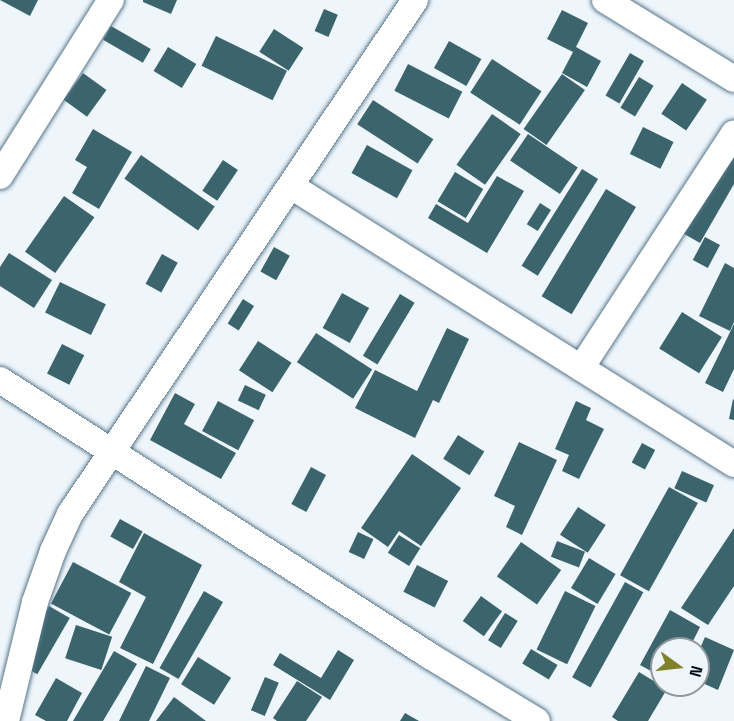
<!DOCTYPE html>
<style>
body{margin:0}
#map{position:relative;width:734px;height:721px;overflow:hidden;background:#eff6fb;font-family:"Space Grotesk",sans-serif}
div>[style]{position:absolute}
[style*='--x']{left:calc(var(--x)*1px);top:calc(var(--y)*1px);width:calc(var(--w)*1px);rotate:calc(var(--a)*1deg)}
.building>*{inset:0;background:#3b646c;transform-origin:0 0}
.roads{filter:drop-shadow(0 0 2px #56768b) drop-shadow(0 0 2px #56768b)}
.street>*{height:26px;margin:-13px;padding:0 13px;transform-origin:13px;border-radius:13px;background:#fff}
span{translate:-50% -50%;white-space:nowrap;text-align:center;line-height:1.15;-webkit-text-stroke:6px #eff6fb;paint-order:stroke}
.north{position:absolute;left:650px;top:637px;width:60px;height:60px;box-sizing:border-box;background:#eff6fb;border:2px solid #91999f;border-radius:50%;rotate:105deg;font-size:16px;font-weight:700;line-height:24px;text-align:center;color:#030d15}
.north::after{content:'';display:block;margin:auto;width:21px;height:27px;background:#82822c;clip-path:polygon(50% 0,100% 100%,50% 72%,0 100%)}
</style>
<div id="map">
<div class="building">
<i style="clip-path:polygon(0 0,38px 0,30px 16px)"></i>
<i style="clip-path:polygon(143px 0,177px 0,171px 14px,143px 2px)"></i>
<i style="left:324px;top:9px;width:15px;height:24px;rotate:23deg"></i>
<i style="clip-path:polygon(562px 10px,588px 23px,576px 47px,601px 61px,587px 87px,562px 73px,573px 52px,547px 39px)"></i>
<i style="left:111px;top:26px;width:46px;height:16px;rotate:30deg"></i>
<i style="left:274px;top:29px;width:35px;height:27px;rotate:33deg"></i>
<i style="left:216px;top:36px;width:79px;height:33px;rotate:26deg"></i>
<i style="left:449px;top:41px;width:37px;height:31px;rotate:29deg"></i>
<i style="left:168px;top:47px;width:33px;height:28px;rotate:31deg"></i>
<i style="left:630px;top:53px;width:16px;height:49px;rotate:30deg"></i>
<i style="left:492px;top:59px;width:59px;height:40px;rotate:33deg"></i>
<i style="left:408px;top:64px;width:61px;height:30px;rotate:27deg"></i>
<i style="left:83px;top:73px;width:29px;height:33px;rotate:36deg"></i>
<i style="left:562px;top:74px;width:28px;height:67px;rotate:35deg"></i>
<i style="left:639px;top:77px;width:17px;height:36px;rotate:31deg"></i>
<i style="left:682px;top:83px;width:30px;height:37px;rotate:34deg"></i>
<i style="left:373px;top:100px;width:72px;height:29px;rotate:33deg"></i>
<i style="left:492px;top:114px;width:35px;height:62px;rotate:35deg"></i>
<i style="left:643px;top:127px;width:34px;height:30px;rotate:26deg"></i>
<i style="clip-path:polygon(93px 129px,132px 152px,99px 209px,72px 193px,87px 167px,75px 160px)"></i>
<i style="left:528px;top:134px;width:60px;height:32px;rotate:34deg"></i>
<i style="left:367px;top:145px;width:52px;height:32px;rotate:29deg"></i>
<i style="clip-path:polygon(734px 153px,734px 184px,700px 243px,679px 231px)"></i>
<i style="left:141px;top:155px;width:90px;height:29px;rotate:35deg"></i>
<i style="left:223px;top:160px;width:18px;height:37px;rotate:34deg"></i>
<i style="left:582px;top:169px;width:19px;height:114px;rotate:32deg"></i>
<i style="left:455px;top:172px;width:33px;height:34px;rotate:31deg"></i>
<i style="clip-path:polygon(497px 176px,524px 191px,487px 253px,428px 218px,436px 204px,468px 223px)"></i>
<i style="left:606px;top:189px;width:35px;height:125px;rotate:31deg"></i>
<i style="left:64px;top:196px;width:37px;height:68px;rotate:35deg"></i>
<i style="left:540px;top:203px;width:13px;height:25px;rotate:32deg"></i>
<i style="left:705px;top:237px;width:17px;height:26px;rotate:28deg"></i>
<i style="left:274px;top:247px;width:18px;height:28px;rotate:29deg"></i>
<i style="clip-path:polygon(9px 253px,52px 280px,34px 308px,0 286px,0 267px)"></i>
<i style="left:162px;top:254px;width:18px;height:34px;rotate:29deg"></i>
<i style="clip-path:polygon(725px 263px,734px 268px,734px 322px,730px 331px,699px 316px)"></i>
<i style="left:60px;top:282px;width:51px;height:34px;rotate:26deg"></i>
<i style="left:342px;top:293px;width:31px;height:40px;rotate:29deg"></i>
<i style="left:400px;top:294px;width:17px;height:72px;rotate:31deg"></i>
<i style="left:243px;top:299px;width:13px;height:29px;rotate:32deg"></i>
<i style="left:682px;top:312px;width:47px;height:43px;rotate:32deg"></i>
<i style="clip-path:polygon(734px 324px,734px 369px,723px 392px,705px 383px)"></i>
<i style="clip-path:polygon(447px 328px,469px 339px,439px 403px,433px 400px,415px 438px,355px 408px,375px 370px,417px 391px)"></i>
<i style="left:316px;top:333px;width:67px;height:35px;rotate:33deg"></i>
<i style="left:258px;top:341px;width:40px;height:35px;rotate:33deg"></i>
<i style="left:62px;top:344px;width:25px;height:33px;rotate:27deg"></i>
<i style="left:245px;top:385px;width:23px;height:17px;rotate:25deg"></i>
<i style="clip-path:polygon(175px 393px,195px 404px,184px 424px,236px 453px,221px 479px,150px 440px)"></i>
<i style="clip-path:polygon(733px 399px,734px 400px,734px 420px,729px 419px)"></i>
<i style="left:218px;top:401px;width:41px;height:34px;rotate:28deg"></i>
<i style="clip-path:polygon(576px 401px,591px 408px,586px 420px,604px 429px,579px 479px,562px 471px,569px 455px,555px 449px)"></i>
<i style="left:458px;top:435px;width:31px;height:28px;rotate:32deg"></i>
<i style="clip-path:polygon(519px 442px,557px 460px,522px 535px,506px 527px,515px 506px,494px 496px)"></i>
<i style="left:642px;top:443px;width:15px;height:22px;rotate:28deg"></i>
<i style="clip-path:polygon(412px 454px,461px 488px,421px 546px,399px 531px,388px 547px,361px 528px)"></i>
<i style="left:311px;top:467px;width:17px;height:42px;rotate:28deg"></i>
<i style="left:682px;top:471px;width:35px;height:19px;rotate:24deg"></i>
<i style="left:669px;top:487px;width:33px;height:101px;rotate:29deg"></i>
<i style="left:578px;top:507px;width:33px;height:33px;rotate:33deg"></i>
<i style="left:120px;top:519px;width:26px;height:20px;rotate:29deg"></i>
<i style="clip-path:polygon(734px 528px,734px 586px,708px 625px,681px 608px)"></i>
<i style="left:358px;top:532px;width:17px;height:22px;rotate:25deg"></i>
<i style="clip-path:polygon(144px 533px,202px 565px,153px 664px,120px 648px,146px 597px,119px 582px)"></i>
<i style="left:399px;top:535px;width:25px;height:21px;rotate:32deg"></i>
<i style="left:557px;top:541px;width:30px;height:17px;rotate:21deg"></i>
<i style="left:521px;top:542px;width:49px;height:42px;rotate:35deg"></i>
<i style="left:589px;top:558px;width:31px;height:35px;rotate:31deg"></i>
<i style="left:73px;top:562px;width:66px;height:47px;rotate:28deg"></i>
<i style="left:417px;top:565px;width:35px;height:30px;rotate:27deg"></i>
<i style="left:625px;top:582px;width:21px;height:109px;rotate:29deg"></i>
<i style="left:204px;top:591px;width:22px;height:89px;rotate:30deg"></i>
<i style="left:565px;top:591px;width:34px;height:65px;rotate:26deg"></i>
<i style="left:481px;top:596px;width:26px;height:31px;rotate:36deg"></i>
<i style="left:49px;top:606px;width:24px;height:65px;rotate:30deg"></i>
<i style="clip-path:polygon(670px 610px,700px 627px,689px 649px,662px 649px,662px 677px,640px 665px)"></i>
<i style="left:505px;top:613px;width:15px;height:32px;rotate:32deg"></i>
<i style="left:76px;top:625px;width:38px;height:35px;rotate:18deg"></i>
<i style="clip-path:polygon(705px 637px,734px 650px,718px 690px,698px 681px,698px 653px)"></i>
<i style="left:531px;top:649px;width:31px;height:17px;rotate:31deg"></i>
<i style="clip-path:polygon(338px 650px,354px 660px,330px 700px,273px 665px,280px 653px,321px 678px)"></i>
<i style="clip-path:polygon(114px 651px,137px 664px,103px 721px,73px 721px)"></i>
<i style="left:198px;top:657px;width:39px;height:32px;rotate:32deg"></i>
<i style="clip-path:polygon(146px 666px,170px 678px,149px 721px,119px 721px)"></i>
<i style="clip-path:polygon(639px 672px,667px 689px,648px 721px,618px 721px,612px 717px)"></i>
<i style="left:265px;top:677px;width:15px;height:36px;rotate:23deg"></i>
<i style="clip-path:polygon(56px 678px,82px 693px,67px 721px,46px 721px,35px 715px)"></i>
<i style="clip-path:polygon(297px 681px,322px 697px,306px 721px,277px 721px,273px 718px)"></i>
<i style="clip-path:polygon(174px 697px,206px 721px,156px 721px)"></i>
<i style="clip-path:polygon(405px 713px,419px 721px,400px 721px)"></i>
</div>
<div class="roads">
<div class="street">
<i style="--x:605;--y:0;--w:151;--a:31.5"></i>
<i style="--x:0;--y:176;--w:208;--a:-57.8"></i>
<i style="--x:291;--y:186;--w:523;--a:32.11"></i>
<i style="--x:581;--y:368;--w:280;--a:-56.9"></i>
<i style="--x:0;--y:380;--w:511;--a:32.69"></i>
<i style="--x:430;--y:656;--w:125;--a:31.3"></i>
<i style="--x:6;--y:721;--w:122;--a:-76.3"></i>
<i style="--x:35;--y:602;--w:54;--a:-70.6"></i>
<i style="--x:53;--y:551;--w:41;--a:-65.3"></i>
<i style="--x:70;--y:514;--w:619;--a:-56.13"></i>
</div>
</div>
<div class="north">N</div>
</div>
